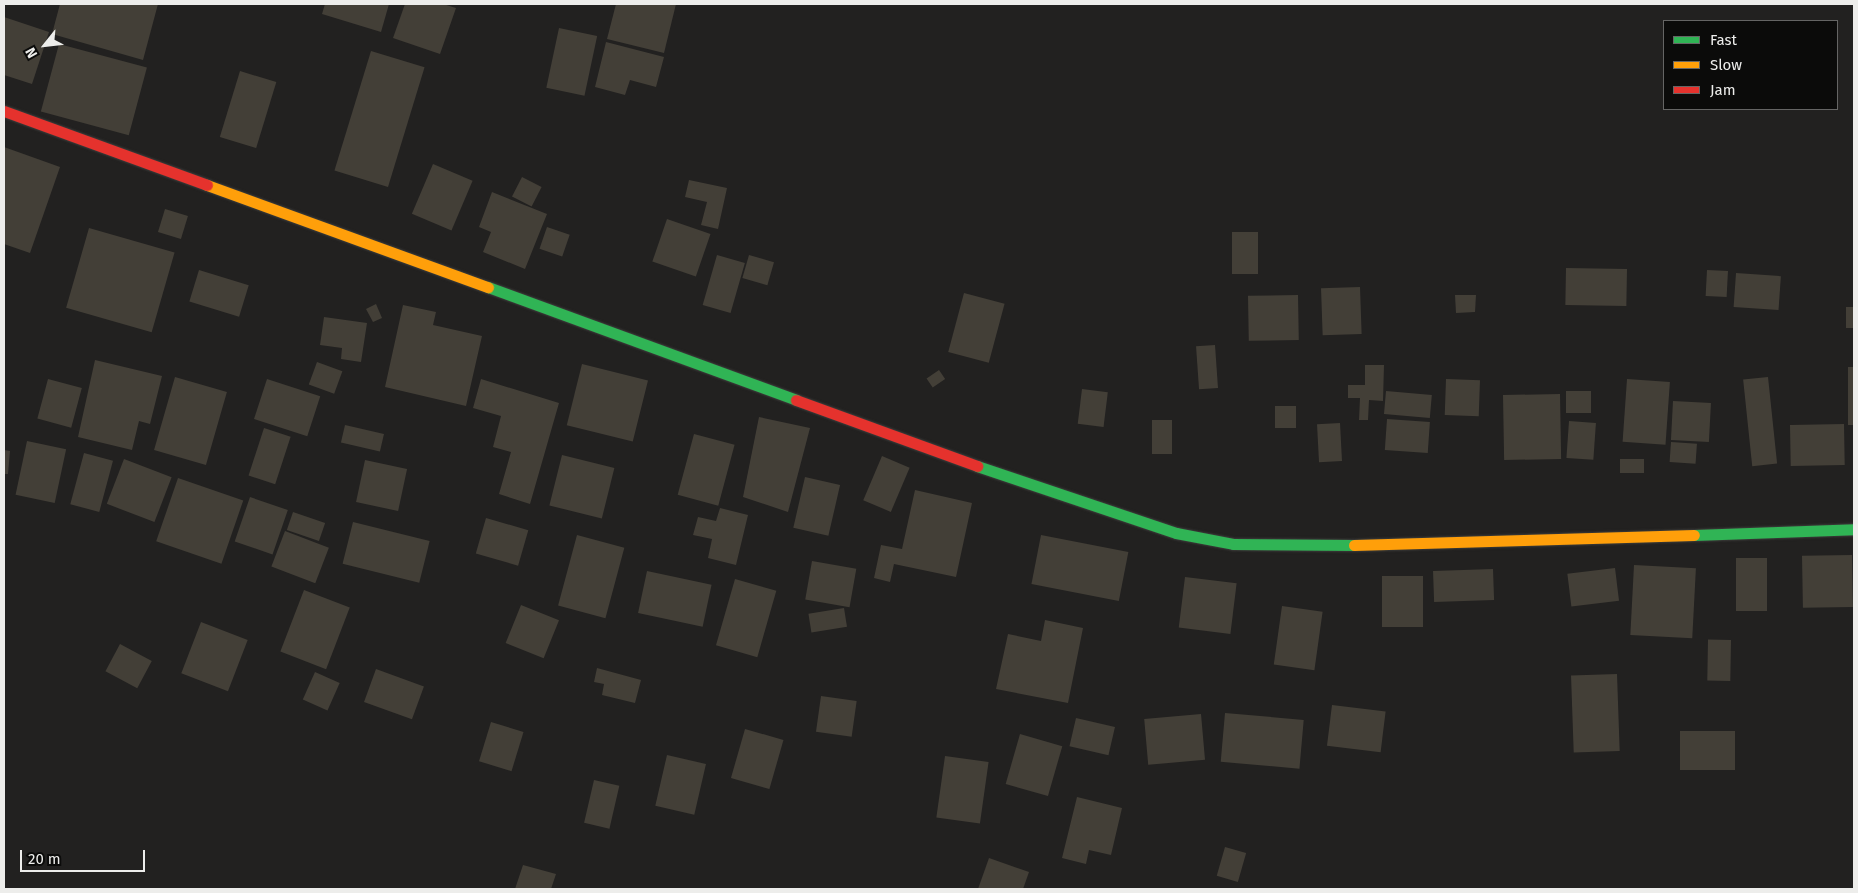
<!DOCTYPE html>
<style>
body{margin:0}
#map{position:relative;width:1858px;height:893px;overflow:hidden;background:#222120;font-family:"Fira Sans",sans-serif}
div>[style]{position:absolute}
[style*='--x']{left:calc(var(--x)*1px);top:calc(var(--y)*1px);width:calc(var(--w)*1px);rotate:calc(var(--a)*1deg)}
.building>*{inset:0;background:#433f37;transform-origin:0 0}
.roads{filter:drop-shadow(0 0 1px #3e3e3c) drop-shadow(0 0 1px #3e3e3c)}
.fast>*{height:11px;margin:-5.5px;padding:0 5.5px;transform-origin:5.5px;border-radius:5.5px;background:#30b455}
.slow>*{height:11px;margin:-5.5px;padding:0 5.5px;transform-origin:5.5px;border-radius:5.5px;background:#ff9f0a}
.jam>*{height:11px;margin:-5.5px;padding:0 5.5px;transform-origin:5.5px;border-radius:5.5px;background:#e5322d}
span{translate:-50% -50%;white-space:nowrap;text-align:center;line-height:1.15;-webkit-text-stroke:4.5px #0b0b0a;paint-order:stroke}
.frame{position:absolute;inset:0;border:5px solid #ededeb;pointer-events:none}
.legend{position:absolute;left:1663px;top:20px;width:175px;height:90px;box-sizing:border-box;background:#0b0b0a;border:1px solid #656564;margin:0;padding:6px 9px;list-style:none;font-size:15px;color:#ededeb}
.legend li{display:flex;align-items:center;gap:10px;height:25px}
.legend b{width:25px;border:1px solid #656564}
.north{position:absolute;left:20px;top:20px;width:50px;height:50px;-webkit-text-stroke:4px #0b0b0a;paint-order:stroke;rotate:241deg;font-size:14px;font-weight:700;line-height:20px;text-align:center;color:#ededeb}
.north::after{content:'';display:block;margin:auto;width:18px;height:22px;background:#ededeb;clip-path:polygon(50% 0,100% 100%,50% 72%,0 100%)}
.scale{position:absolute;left:20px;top:850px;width:125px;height:22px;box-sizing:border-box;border:2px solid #ededeb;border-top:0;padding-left:6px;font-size:15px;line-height:18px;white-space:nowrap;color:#ededeb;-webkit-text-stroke:4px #0b0b0a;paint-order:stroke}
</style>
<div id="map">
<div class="building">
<i style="clip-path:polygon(60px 4px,158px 4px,143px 60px,52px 34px)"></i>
<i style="clip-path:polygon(325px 4px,389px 4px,381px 32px,322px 14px)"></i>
<i style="clip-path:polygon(405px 4px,443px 4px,456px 8px,440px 54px,393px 38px)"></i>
<i style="clip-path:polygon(616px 4px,676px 4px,664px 53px,607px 39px)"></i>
<i style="clip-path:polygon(4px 17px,49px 32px,32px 84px,4px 75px)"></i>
<i style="left:559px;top:28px;width:39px;height:61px;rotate:12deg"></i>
<i style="clip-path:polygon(606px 42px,664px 57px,656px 87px,630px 80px,625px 95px,595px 87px)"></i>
<i style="left:59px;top:44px;width:91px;height:70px;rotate:15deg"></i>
<i style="left:371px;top:51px;width:56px;height:125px;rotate:17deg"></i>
<i style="left:240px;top:71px;width:38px;height:69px;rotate:17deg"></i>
<i style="clip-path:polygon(4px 147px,60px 167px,30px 253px,4px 244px)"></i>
<i style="left:433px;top:164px;width:43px;height:54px;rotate:23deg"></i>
<i style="left:522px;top:177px;width:22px;height:22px;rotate:27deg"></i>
<i style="clip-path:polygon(689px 180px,727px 188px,718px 229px,701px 225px,707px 202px,685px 197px)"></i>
<i style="clip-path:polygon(492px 192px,547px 214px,525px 269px,483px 252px,491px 232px,479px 227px)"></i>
<i style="left:165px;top:209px;width:24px;height:24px;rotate:17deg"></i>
<i style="left:667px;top:219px;width:46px;height:45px;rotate:19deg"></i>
<i style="left:547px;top:227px;width:24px;height:23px;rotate:19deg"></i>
<i style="left:89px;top:228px;width:89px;height:83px;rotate:16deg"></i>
<i style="left:1232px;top:232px;width:26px;height:42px"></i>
<i style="left:717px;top:255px;width:29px;height:52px;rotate:16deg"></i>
<i style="left:749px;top:255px;width:26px;height:24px;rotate:16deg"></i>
<i style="left:1566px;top:268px;width:61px;height:37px;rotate:1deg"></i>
<i style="left:199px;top:270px;width:52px;height:33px;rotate:17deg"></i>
<i style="left:1707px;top:270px;width:21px;height:26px;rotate:3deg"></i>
<i style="left:1736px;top:273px;width:45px;height:34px;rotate:4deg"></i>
<i style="left:1360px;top:287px;width:47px;height:39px;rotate:88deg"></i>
<i style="left:964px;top:293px;width:42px;height:61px;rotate:15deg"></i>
<i style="left:1298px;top:295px;width:45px;height:50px;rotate:89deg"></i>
<i style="clip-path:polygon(1455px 295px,1476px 295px,1475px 312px,1456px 313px)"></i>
<i style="clip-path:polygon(376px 304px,382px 318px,373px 322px,366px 309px)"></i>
<i style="clip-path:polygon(403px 305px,436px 312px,433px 325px,482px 336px,466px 406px,385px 387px)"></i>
<i style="left:1846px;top:307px;width:8px;height:21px"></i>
<i style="clip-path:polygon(324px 317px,367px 323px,361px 362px,341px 359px,342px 348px,320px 345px)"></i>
<i style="left:1215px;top:345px;width:43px;height:19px;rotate:86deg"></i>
<i style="clip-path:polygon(95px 360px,162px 376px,150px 424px,139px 421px,132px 450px,78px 437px)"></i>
<i style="left:317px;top:362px;width:27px;height:24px;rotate:20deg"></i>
<i style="left:582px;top:364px;width:68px;height:63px;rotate:14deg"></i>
<i style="clip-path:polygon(1365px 365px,1384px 365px,1383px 401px,1369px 400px,1368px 420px,1359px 420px,1360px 398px,1348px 398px,1348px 385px,1365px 385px)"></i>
<i style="left:1848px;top:367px;width:6px;height:58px"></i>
<i style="left:939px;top:370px;width:11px;height:15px;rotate:56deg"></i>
<i style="left:175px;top:377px;width:54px;height:76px;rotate:16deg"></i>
<i style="left:1768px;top:377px;width:87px;height:25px;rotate:84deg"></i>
<i style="left:48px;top:379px;width:35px;height:41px;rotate:15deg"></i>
<i style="left:267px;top:379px;width:56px;height:42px;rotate:18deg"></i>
<i style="clip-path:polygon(481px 379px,559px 403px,530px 504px,499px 494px,511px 452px,493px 447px,501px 416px,473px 408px)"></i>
<i style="left:1446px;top:379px;width:34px;height:36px;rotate:2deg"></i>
<i style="left:1627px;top:379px;width:43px;height:63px;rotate:4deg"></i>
<i style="left:1082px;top:389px;width:26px;height:35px;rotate:7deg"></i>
<i style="left:1386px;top:391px;width:46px;height:23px;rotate:5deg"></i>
<i style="left:1566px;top:391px;width:25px;height:22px"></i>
<i style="left:1560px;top:394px;width:65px;height:57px;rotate:89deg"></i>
<i style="left:1673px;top:401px;width:38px;height:39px;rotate:3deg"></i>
<i style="left:1275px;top:406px;width:21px;height:22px"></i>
<i style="clip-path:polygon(759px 417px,810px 428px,788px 512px,743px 497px)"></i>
<i style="left:1387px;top:419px;width:43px;height:31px;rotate:4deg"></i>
<i style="left:1152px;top:420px;width:20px;height:34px"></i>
<i style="left:1569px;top:421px;width:27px;height:37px;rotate:4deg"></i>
<i style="left:1340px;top:423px;width:38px;height:23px;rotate:87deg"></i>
<i style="left:1844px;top:424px;width:41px;height:54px;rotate:89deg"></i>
<i style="left:345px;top:425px;width:40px;height:18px;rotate:13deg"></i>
<i style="left:264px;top:428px;width:28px;height:50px;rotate:18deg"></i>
<i style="left:694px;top:434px;width:42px;height:63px;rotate:15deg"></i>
<i style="left:27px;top:441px;width:40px;height:55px;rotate:12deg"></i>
<i style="left:1671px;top:442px;width:26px;height:20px;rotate:4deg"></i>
<i style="clip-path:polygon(4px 450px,10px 451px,8px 474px,4px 474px)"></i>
<i style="left:84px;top:453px;width:30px;height:53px;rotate:15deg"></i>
<i style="left:562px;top:455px;width:54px;height:52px;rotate:14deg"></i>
<i style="left:882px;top:456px;width:30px;height:48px;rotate:23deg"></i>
<i style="left:124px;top:459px;width:51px;height:48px;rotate:21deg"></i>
<i style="left:1620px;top:459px;width:24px;height:14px"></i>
<i style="left:365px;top:460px;width:43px;height:43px;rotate:12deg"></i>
<i style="left:805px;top:477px;width:36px;height:52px;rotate:13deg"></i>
<i style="left:178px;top:478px;width:69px;height:67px;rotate:19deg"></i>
<i style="clip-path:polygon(915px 490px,972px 503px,956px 577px,894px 564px,890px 582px,874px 578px,881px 545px,902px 549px)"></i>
<i style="left:250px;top:497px;width:40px;height:47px;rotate:19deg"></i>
<i style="clip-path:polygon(720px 508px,748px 515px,736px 565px,708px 558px,712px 539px,693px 535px,698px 517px,716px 521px)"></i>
<i style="left:293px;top:512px;width:34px;height:19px;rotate:19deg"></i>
<i style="left:486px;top:518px;width:44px;height:37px;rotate:16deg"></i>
<i style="left:353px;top:522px;width:79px;height:43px;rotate:14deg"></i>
<i style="left:285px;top:531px;width:47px;height:38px;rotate:21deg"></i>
<i style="left:577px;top:535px;width:49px;height:73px;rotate:15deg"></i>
<i style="left:1041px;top:535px;width:89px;height:50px;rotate:11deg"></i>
<i style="left:1852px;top:555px;width:52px;height:50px;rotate:89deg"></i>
<i style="left:1736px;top:558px;width:31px;height:53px"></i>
<i style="left:812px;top:561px;width:45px;height:39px;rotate:10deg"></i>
<i style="left:1634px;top:565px;width:62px;height:70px;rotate:3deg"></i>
<i style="left:1615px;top:568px;width:33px;height:48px;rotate:83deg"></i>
<i style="left:1493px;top:569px;width:31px;height:60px;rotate:88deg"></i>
<i style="left:647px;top:571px;width:66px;height:43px;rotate:12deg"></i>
<i style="left:1382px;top:576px;width:41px;height:51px"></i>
<i style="left:1185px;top:577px;width:52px;height:51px;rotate:7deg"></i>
<i style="left:735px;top:579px;width:43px;height:69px;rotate:16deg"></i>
<i style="left:304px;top:590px;width:49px;height:66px;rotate:21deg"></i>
<i style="left:521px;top:605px;width:41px;height:41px;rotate:22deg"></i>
<i style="left:1282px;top:606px;width:41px;height:59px;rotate:8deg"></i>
<i style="left:844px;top:608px;width:19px;height:36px;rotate:81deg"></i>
<i style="clip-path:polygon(1045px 620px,1083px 628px,1068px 703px,996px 689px,1008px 634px,1041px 641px)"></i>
<i style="left:201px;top:622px;width:50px;height:55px;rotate:21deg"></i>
<i style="left:1731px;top:640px;width:41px;height:23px;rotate:91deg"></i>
<i style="left:120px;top:644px;width:36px;height:31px;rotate:28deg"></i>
<i style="clip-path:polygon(597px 668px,641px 680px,635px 703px,602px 695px,604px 684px,594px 682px)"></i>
<i style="left:376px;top:669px;width:51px;height:35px;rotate:20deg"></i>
<i style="left:315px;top:672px;width:27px;height:30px;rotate:24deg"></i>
<i style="left:1617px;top:674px;width:77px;height:46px;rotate:88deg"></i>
<i style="left:821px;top:696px;width:36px;height:36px;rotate:8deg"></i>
<i style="left:1332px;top:705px;width:54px;height:41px;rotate:7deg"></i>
<i style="left:1225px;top:713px;width:79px;height:49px;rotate:5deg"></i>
<i style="left:1201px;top:714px;width:46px;height:57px;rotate:85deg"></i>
<i style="left:1076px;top:718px;width:40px;height:29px;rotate:13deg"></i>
<i style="left:491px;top:722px;width:34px;height:41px;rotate:17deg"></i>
<i style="left:745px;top:729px;width:40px;height:51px;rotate:16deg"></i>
<i style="left:1680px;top:731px;width:55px;height:39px"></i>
<i style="left:1020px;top:734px;width:44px;height:52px;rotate:16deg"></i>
<i style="left:667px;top:755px;width:40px;height:52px;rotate:13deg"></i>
<i style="left:945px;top:756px;width:44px;height:62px;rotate:8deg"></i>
<i style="left:594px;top:780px;width:26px;height:44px;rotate:13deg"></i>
<i style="clip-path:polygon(1077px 797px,1122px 808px,1111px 855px,1089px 850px,1086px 864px,1062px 858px)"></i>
<i style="left:1225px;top:847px;width:22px;height:30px;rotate:16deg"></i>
<i style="clip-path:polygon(989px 858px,1029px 872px,1023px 889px,978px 889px)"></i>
<i style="clip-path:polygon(523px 865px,556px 874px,551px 889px,515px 889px)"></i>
</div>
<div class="roads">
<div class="fast">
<i style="--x:488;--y:287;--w:328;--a:20.1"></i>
<i style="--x:977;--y:466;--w:210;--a:18.6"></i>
<i style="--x:1176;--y:533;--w:58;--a:10.9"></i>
<i style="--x:1233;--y:544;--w:121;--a:0.5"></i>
<i style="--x:1694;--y:535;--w:160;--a:-2.1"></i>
</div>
<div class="slow">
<i style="--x:207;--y:185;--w:299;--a:20"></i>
<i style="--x:1354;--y:545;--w:340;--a:-1.7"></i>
</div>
<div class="jam">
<i style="--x:4;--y:111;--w:216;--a:20"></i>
<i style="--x:796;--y:400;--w:193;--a:20"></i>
</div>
</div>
<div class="frame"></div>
<ul class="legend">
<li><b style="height:6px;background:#30b455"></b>Fast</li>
<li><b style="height:6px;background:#ff9f0a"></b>Slow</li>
<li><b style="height:6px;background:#e5322d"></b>Jam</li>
</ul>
<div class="north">N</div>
<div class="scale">20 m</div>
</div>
